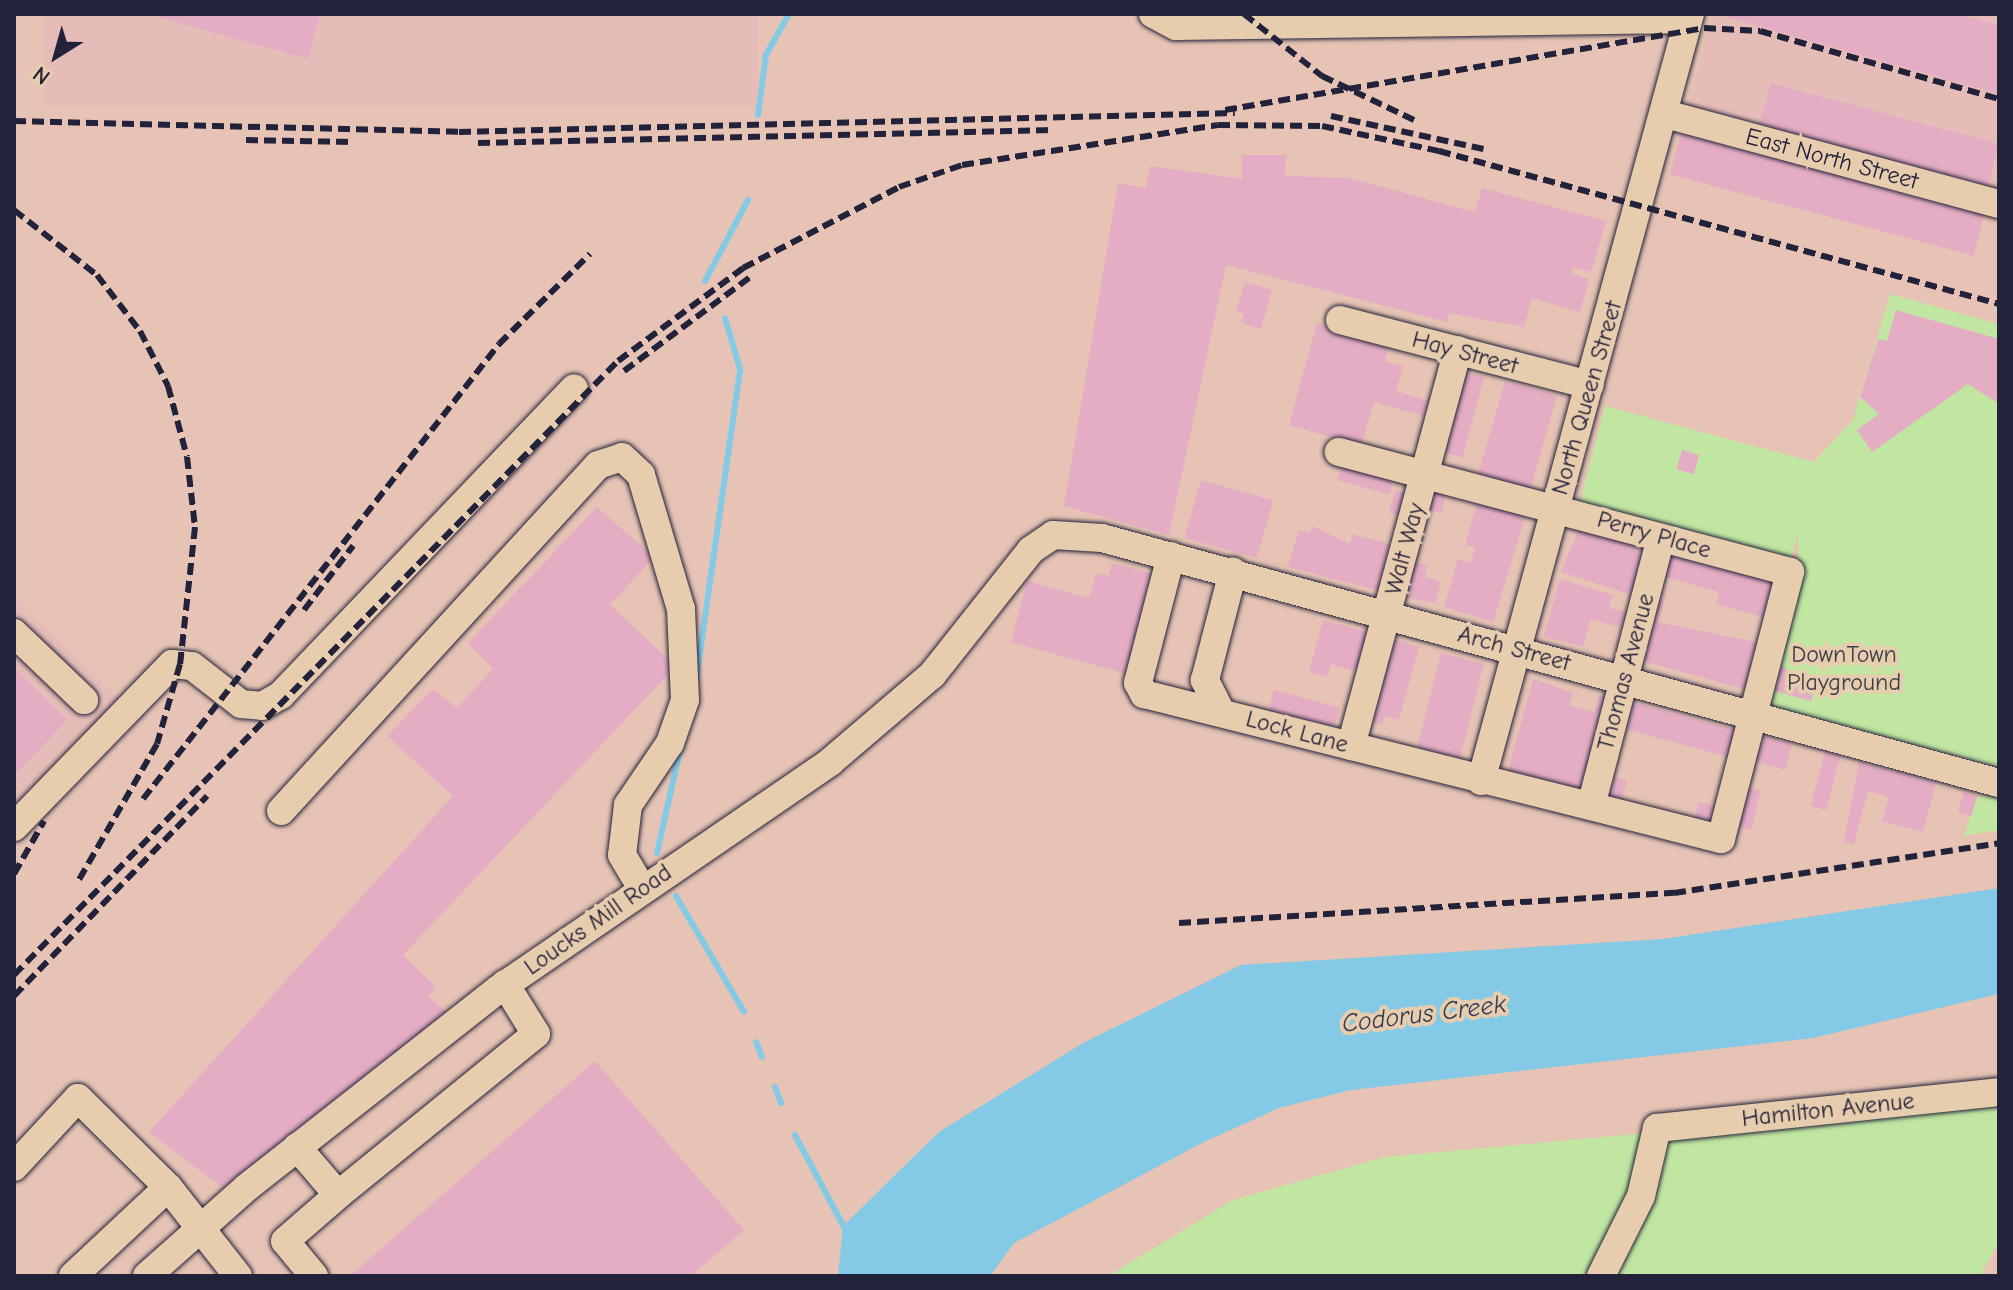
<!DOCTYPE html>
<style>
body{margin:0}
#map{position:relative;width:2013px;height:1290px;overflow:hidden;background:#e6c3b4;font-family:"Comic Neue",sans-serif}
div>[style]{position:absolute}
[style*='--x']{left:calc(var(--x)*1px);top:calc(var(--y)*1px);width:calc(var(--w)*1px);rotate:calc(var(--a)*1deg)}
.built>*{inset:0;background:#e5bcb8;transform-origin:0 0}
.green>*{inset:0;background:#c0e6a1}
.water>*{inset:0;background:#84c9e5}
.stream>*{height:6px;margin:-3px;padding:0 3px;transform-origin:3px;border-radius:3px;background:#84c9e5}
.building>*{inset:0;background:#e4adc3;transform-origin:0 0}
.roads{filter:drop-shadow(0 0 2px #22223b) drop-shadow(0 0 2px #22223b)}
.minor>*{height:28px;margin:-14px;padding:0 14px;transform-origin:14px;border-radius:14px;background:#e7cdae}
.rail>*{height:6px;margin-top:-3px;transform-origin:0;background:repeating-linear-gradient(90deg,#22223b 0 12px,transparent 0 18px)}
span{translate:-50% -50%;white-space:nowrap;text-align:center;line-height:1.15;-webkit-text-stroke:8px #e7cdae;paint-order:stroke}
.street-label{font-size:24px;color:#22223b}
.park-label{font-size:24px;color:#3a3f4a}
.water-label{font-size:26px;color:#313b54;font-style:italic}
.frame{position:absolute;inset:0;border:16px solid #22223b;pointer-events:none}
.north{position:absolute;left:16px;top:16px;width:80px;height:80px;-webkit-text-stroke:6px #e7cdae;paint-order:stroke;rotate:217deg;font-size:22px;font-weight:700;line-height:32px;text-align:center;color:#22223b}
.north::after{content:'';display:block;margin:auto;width:28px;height:36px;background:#22223b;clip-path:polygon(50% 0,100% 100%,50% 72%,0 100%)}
</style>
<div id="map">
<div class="built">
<i style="left:44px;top:14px;width:714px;height:93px"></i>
<i style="clip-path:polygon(1713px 14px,1999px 14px,1999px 192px,1688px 107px)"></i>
<i style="clip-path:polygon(14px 596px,119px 699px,14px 807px)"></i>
</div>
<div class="green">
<i style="clip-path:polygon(1890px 294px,1999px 324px,1999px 767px,1766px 705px,1798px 585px,1798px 533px,1791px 561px,1579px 505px,1605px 406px,1814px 462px,1853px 420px)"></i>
<i style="clip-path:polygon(1977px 796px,1999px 798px,1999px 830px,1964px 836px)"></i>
<i style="clip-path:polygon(1999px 1101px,1999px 1242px,1980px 1276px,1108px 1276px,1233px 1200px,1385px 1157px)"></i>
</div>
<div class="water">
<i style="clip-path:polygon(1999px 888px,1999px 994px,1813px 1038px,1351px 1090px,1279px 1108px,1202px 1143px,1014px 1243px,990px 1276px,838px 1276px,843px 1226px,939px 1132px,1083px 1043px,1241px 965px,1663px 939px)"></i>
</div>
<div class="stream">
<i style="--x:758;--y:115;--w:61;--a:-82.4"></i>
<i style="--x:766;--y:55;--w:47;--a:-60.7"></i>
<i style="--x:705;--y:281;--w:92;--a:-62"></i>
<i style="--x:696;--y:680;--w:314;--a:-81.9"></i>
<i style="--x:740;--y:369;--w:53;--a:-106.4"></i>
<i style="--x:657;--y:853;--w:110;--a:-77.4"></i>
<i style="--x:676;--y:896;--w:134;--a:59.6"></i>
<i style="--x:756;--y:1042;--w:16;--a:68"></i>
<i style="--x:775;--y:1087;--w:17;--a:69"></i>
<i style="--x:795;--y:1135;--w:109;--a:62"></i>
</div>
<div class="building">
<i style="clip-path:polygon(148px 14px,320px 14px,308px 59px)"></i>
<i style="clip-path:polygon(1716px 14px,1957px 14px,1999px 25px,1999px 94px)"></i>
<i style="left:1771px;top:83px;width:236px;height:46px;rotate:15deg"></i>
<i style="left:1682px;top:130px;width:314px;height:46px;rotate:15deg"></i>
<i style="clip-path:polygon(1242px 155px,1286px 155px,1285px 176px,1349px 178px,1475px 212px,1482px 188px,1606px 221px,1591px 272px,1573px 267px,1572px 274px,1589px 279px,1580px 312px,1532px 298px,1524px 327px,1449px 313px,1447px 322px,1226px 265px,1169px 535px,1064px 506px,1118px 183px,1146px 188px,1150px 166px,1242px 179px)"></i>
<i style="clip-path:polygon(1245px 282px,1272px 290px,1261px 329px,1242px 323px,1244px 314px,1236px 312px)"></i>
<i style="clip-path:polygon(1896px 310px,1999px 339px,1999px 404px,1968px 384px,1872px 452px,1857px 430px,1879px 414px,1860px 397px,1878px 339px,1887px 341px)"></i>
<i style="clip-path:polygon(1317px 323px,1390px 343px,1385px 361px,1403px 366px,1396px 391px,1429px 401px,1424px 416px,1374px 402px,1361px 446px,1289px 425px)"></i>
<i style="left:1458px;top:370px;width:27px;height:83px;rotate:15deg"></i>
<i style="left:1505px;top:381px;width:54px;height:102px;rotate:16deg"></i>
<i style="left:1682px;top:450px;width:18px;height:20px;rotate:16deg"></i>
<i style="left:1343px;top:460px;width:54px;height:21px;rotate:15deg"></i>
<i style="left:1201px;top:480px;width:75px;height:60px;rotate:16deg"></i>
<i style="left:1429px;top:481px;width:20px;height:28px;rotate:15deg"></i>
<i style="left:1395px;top:490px;width:19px;height:24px;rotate:16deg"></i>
<i style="clip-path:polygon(1479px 495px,1528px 508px,1493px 622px,1444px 607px,1458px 559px,1471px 563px,1475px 547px,1465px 545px)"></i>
<i style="clip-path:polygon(597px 507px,654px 557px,610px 605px,676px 666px,403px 955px,436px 987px,428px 997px,448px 1013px,223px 1188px,149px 1132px,453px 796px,387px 736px,433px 689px,457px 708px,493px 669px,468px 643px)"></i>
<i style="clip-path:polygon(1312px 526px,1350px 544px,1352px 534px,1390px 544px,1384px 592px,1288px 567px,1299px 530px,1310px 532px)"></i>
<i style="clip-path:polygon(1580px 527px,1657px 541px,1641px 598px,1561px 572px)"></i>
<i style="clip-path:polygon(1667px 544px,1781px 576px,1770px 619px,1716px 604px,1719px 592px,1658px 575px)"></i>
<i style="clip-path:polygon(1407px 560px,1428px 565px,1425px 577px,1441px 581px,1435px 604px,1398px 595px)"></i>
<i style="clip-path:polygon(1112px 563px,1158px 575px,1131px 675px,1011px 642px,1027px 581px,1089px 598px,1096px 573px,1109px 576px)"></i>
<i style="clip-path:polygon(1560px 579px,1613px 595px,1609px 608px,1633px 614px,1629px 630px,1591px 619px,1583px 647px,1544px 636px)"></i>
<i style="clip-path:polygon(1651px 598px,1664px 601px,1658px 622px,1764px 644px,1751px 691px,1635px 659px)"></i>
<i style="clip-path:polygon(1323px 620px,1373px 634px,1362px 673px,1331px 664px,1327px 677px,1309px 672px)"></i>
<i style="clip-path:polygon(1387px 637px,1419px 647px,1399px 720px,1385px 716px,1383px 725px,1364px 719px)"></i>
<i style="left:1441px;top:653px;width:44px;height:101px;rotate:14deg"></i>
<i style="clip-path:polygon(1781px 665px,1814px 692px,1811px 701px,1774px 691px)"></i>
<i style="clip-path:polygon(14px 668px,67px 720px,14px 776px)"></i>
<i style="clip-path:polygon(1533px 679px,1573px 693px,1569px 705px,1594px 712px,1599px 695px,1614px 699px,1587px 797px,1507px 775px)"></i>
<i style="left:1274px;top:690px;width:68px;height:22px;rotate:15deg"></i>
<i style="left:1624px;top:700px;width:119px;height:28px;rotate:15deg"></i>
<i style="left:1759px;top:735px;width:34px;height:27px;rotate:15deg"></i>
<i style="left:1825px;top:752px;width:16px;height:56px;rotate:15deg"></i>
<i style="clip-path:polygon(1859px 762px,1936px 783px,1923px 832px,1882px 821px,1889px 797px,1868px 791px,1854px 844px,1844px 842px)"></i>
<i style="left:1615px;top:777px;width:13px;height:25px;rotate:18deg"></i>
<i style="left:1744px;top:787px;width:17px;height:40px;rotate:13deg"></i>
<i style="left:1964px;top:792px;width:14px;height:21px;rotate:17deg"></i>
<i style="left:1699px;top:802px;width:21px;height:24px;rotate:14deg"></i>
<i style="clip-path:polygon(595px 1061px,744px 1230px,691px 1276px,350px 1276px)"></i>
</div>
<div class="roads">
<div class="minor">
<i style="--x:1153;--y:14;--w:26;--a:28"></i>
<i style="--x:1176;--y:26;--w:512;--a:-0.78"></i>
<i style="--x:1665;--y:114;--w:346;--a:15.1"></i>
<i style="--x:1340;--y:320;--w:258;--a:14.6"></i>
<i style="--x:1171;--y:556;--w:131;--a:104.6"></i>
<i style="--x:1138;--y:683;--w:13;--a:61"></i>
<i style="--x:1144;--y:694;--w:595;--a:14.11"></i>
<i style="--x:1721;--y:839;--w:276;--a:-75.5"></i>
<i style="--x:1790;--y:572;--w:467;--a:-165.1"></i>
<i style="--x:14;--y:633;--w:97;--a:43.7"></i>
<i style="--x:1221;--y:712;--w:36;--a:-117"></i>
<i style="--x:1205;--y:680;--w:112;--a:-75.5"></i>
<i style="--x:1351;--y:746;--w:410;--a:-74.9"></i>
<i style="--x:1481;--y:781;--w:795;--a:-74.76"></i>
<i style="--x:1591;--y:806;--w:277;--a:-75.4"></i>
<i style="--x:281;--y:811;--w:469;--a:-47.5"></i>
<i style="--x:598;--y:465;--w:25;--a:-18"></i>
<i style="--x:622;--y:457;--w:26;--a:43"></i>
<i style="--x:641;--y:475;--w:140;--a:73.4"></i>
<i style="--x:681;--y:609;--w:91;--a:87.5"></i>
<i style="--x:685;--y:700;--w:46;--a:109.2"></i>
<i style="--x:670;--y:743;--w:75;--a:124.1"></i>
<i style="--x:628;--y:805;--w:50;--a:96.8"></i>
<i style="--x:622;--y:855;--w:39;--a:59"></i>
<i style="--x:14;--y:827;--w:227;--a:-45.9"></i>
<i style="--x:172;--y:664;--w:20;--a:6"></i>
<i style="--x:192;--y:666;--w:62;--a:37.8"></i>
<i style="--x:241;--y:704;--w:21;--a:5"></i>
<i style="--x:262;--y:706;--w:22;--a:-30"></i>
<i style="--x:281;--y:695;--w:424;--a:-46.3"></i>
<i style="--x:297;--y:1147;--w:63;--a:49.5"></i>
<i style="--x:338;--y:1195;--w:255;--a:-39.1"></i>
<i style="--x:536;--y:1034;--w:59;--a:-121.8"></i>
<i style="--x:14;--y:1167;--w:94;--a:-47.2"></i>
<i style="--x:78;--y:1098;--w:127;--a:44.7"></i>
<i style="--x:168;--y:1187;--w:113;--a:51.8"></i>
<i style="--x:73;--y:1276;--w:130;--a:-43.1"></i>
<i style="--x:147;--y:1276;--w:132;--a:-41.6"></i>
<i style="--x:246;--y:1188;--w:322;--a:-38.2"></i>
<i style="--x:499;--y:989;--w:401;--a:-34.4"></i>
<i style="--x:830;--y:762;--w:134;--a:-40.5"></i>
<i style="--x:932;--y:675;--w:159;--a:-51.6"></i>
<i style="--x:1031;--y:550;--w:27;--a:-34"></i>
<i style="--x:1053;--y:535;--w:49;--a:3.5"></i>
<i style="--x:1102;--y:538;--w:930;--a:15.28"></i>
<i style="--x:314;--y:1276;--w:45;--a:-129.6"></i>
<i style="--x:285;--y:1241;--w:70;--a:-41"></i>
<i style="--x:1601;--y:1276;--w:89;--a:-63.4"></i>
<i style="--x:1641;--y:1196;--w:70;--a:-76.8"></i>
<i style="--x:1657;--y:1128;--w:344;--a:-6"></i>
</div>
</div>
<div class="rail">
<i style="--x:1244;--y:14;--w:100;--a:38.5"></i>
<i style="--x:1322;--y:76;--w:106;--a:25.6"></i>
<i style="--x:1225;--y:110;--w:486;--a:-9.7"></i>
<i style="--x:1704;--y:28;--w:56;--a:3.1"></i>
<i style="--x:1760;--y:31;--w:248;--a:15.9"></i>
<i style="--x:1331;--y:116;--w:156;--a:12.2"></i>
<i style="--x:14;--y:121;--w:445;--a:1.4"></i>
<i style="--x:459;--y:132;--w:776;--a:-1.4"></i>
<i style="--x:246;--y:140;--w:108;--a:1.1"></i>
<i style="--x:478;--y:143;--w:576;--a:-1.29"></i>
<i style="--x:14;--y:210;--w:105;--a:38.1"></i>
<i style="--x:97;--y:275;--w:71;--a:52.5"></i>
<i style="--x:140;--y:331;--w:62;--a:63"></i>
<i style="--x:168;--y:386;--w:73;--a:75"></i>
<i style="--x:187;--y:457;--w:70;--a:83.5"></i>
<i style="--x:195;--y:527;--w:138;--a:96.2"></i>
<i style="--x:180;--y:664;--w:83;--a:106"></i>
<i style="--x:157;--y:744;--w:160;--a:119.9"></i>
<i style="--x:624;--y:371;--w:161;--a:-36.7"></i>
<i style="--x:304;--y:610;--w:81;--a:-52.6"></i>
<i style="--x:143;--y:799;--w:578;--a:-51.96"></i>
<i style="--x:499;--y:344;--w:128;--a:-44.7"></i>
<i style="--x:14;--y:874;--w:61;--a:-60.5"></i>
<i style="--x:1179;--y:923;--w:496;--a:-3.5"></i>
<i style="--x:1674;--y:893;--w:329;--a:-8.7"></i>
<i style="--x:14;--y:975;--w:861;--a:-45.47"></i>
<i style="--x:618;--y:361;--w:156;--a:-36.6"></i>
<i style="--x:743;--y:268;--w:176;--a:-27.4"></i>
<i style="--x:899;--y:187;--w:67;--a:-19.2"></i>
<i style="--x:962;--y:165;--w:259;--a:-8.9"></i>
<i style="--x:1218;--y:125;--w:104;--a:0.6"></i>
<i style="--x:1322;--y:126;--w:120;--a:12.1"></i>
<i style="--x:1439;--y:151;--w:581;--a:15.28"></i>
<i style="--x:14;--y:996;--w:278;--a:-46"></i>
</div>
<div class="street-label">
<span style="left:1832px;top:159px;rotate:15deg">East North Street</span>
<span style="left:1465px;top:353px;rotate:15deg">Hay Street</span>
<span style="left:1587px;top:398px;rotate:-74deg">North Queen Street</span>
<span style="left:1654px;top:535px;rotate:16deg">Perry Place</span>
<span style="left:1405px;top:549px;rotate:-75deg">Walt Way</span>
<span style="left:1514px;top:649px;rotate:15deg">Arch Street</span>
<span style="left:1626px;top:672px;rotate:-75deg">Thomas Avenue</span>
<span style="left:1297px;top:732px;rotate:15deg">Lock Lane</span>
<span style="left:598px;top:920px;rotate:-35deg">Loucks Mill Road</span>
<span style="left:1828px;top:1110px;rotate:-6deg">Hamilton Avenue</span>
</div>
<div class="park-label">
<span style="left:1844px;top:669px">DownTown<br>Playground</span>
</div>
<div class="water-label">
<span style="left:1424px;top:1015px;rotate:-7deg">Codorus Creek</span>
</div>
<div class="frame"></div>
<div class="north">N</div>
</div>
